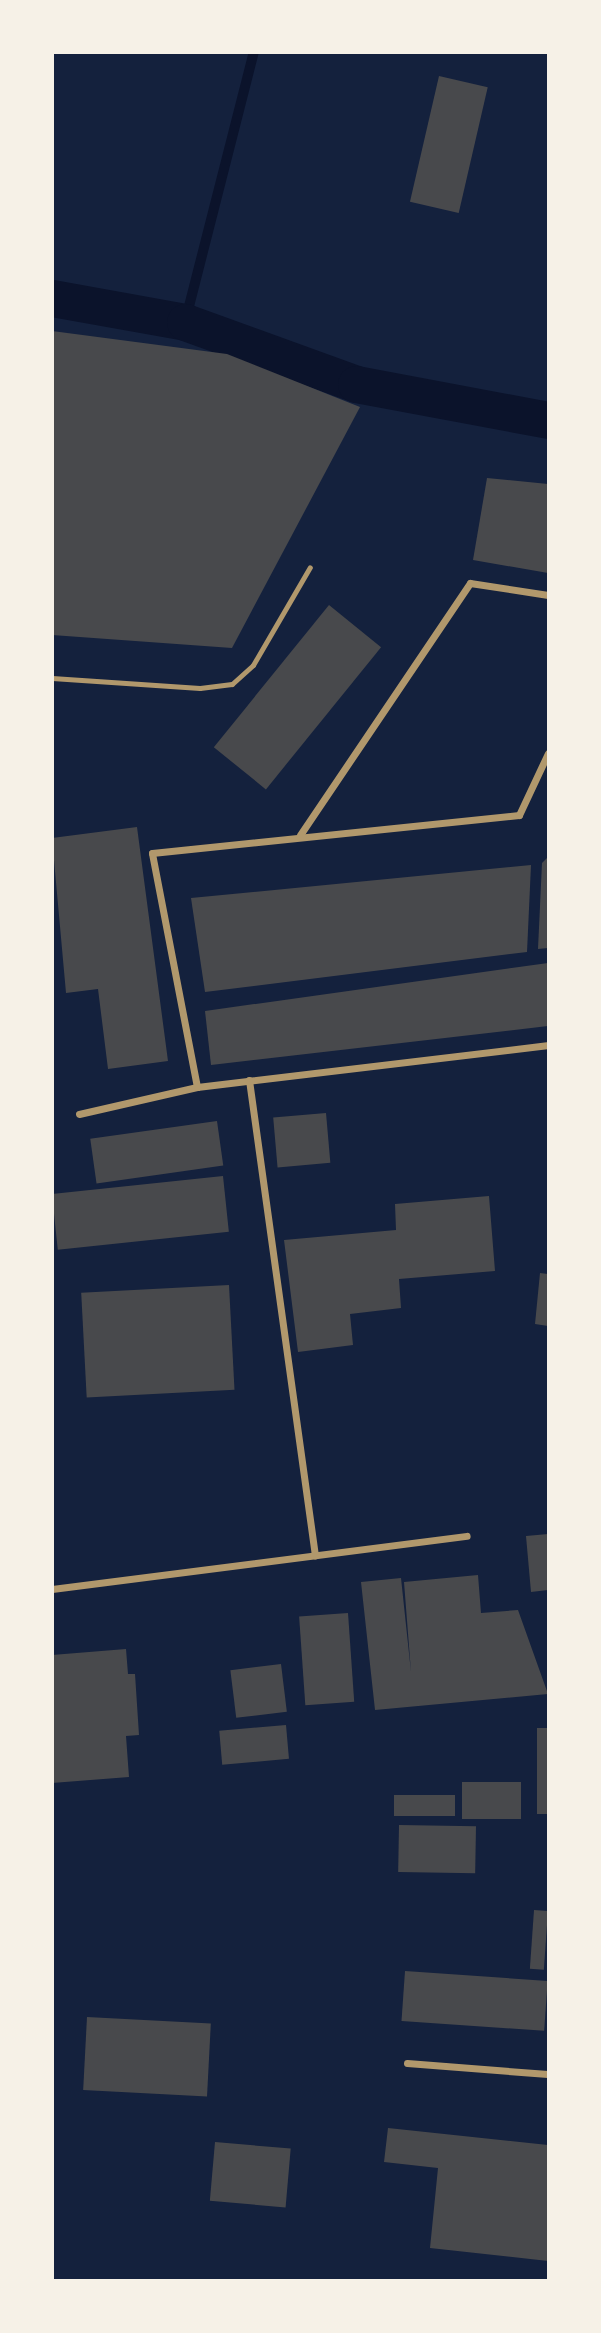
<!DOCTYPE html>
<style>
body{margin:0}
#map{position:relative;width:601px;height:2333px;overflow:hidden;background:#14213d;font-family:Spectral,serif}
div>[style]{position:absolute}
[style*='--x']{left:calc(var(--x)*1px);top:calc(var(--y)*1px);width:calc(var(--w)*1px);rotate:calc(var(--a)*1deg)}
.stream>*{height:10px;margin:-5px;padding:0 5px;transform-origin:5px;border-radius:5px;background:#0b132b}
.canal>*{height:37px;margin:-18.5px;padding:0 18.5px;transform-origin:18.5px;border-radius:18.5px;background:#0b132b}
.building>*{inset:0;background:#48494c;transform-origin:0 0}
.service>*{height:5px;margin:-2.5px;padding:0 2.5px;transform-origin:2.5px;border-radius:2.5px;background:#b1986c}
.minor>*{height:7px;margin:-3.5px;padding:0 3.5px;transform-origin:3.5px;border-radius:3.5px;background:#b1986c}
span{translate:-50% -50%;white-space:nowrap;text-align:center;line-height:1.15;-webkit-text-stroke:5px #f6f1e7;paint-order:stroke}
.frame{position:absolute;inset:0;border:54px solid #f6f1e7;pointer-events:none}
</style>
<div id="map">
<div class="stream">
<i style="--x:185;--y:322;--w:279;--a:-75.7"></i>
</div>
<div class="canal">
<i style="--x:52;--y:298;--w:135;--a:10.2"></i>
<i style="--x:185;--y:322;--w:182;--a:19.9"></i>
<i style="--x:356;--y:384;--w:195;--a:10.6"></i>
</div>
<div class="building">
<i style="left:439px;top:76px;width:50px;height:129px;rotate:13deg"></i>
<i style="clip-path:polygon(52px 331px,227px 354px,360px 407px,232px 648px,52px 635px)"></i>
<i style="clip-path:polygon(487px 478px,548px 484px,548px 573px,473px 560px)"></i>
<i style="left:329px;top:605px;width:67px;height:183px;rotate:39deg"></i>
<i style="clip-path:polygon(137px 827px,168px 1061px,108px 1069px,98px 989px,66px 993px,52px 838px)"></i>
<i style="clip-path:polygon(548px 857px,548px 948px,538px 949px,542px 863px)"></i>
<i style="clip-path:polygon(531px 865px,527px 952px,205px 992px,191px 898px)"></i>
<i style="clip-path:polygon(548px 963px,548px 1026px,211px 1065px,205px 1011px)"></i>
<i style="left:326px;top:1113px;width:50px;height:53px;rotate:85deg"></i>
<i style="left:217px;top:1121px;width:45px;height:128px;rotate:82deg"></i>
<i style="left:223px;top:1176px;width:56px;height:172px;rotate:84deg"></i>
<i style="clip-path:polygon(489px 1196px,495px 1271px,399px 1279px,401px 1308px,350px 1314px,353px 1345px,298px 1352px,284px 1240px,396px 1230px,395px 1204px)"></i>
<i style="clip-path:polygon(540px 1273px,548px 1274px,548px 1326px,535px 1324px)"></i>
<i style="left:229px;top:1285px;width:105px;height:148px;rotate:87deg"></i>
<i style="clip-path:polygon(548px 1534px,548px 1590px,531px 1592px,526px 1536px)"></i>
<i style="clip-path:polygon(478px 1575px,481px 1613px,518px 1610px,548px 1694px,375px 1710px,361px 1582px,401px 1578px,411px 1672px,404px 1582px)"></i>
<i style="left:348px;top:1613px;width:89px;height:49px;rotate:86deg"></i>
<i style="clip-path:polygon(126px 1649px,128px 1674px,135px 1674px,139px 1735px,126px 1736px,129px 1777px,52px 1783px,52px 1655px)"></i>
<i style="left:281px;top:1664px;width:48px;height:51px;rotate:83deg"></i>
<i style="left:286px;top:1725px;width:34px;height:67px;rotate:85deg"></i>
<i style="left:537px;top:1728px;width:11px;height:86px"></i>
<i style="left:462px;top:1782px;width:59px;height:37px"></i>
<i style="left:455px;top:1795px;width:21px;height:61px;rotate:90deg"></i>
<i style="left:399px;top:1825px;width:77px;height:47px;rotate:1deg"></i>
<i style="left:534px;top:1910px;width:14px;height:59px;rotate:4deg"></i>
<i style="left:405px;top:1971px;width:143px;height:50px;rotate:4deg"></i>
<i style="left:87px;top:2017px;width:124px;height:73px;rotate:3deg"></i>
<i style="clip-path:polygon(388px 2128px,548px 2145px,548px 2261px,430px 2248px,438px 2168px,384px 2162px)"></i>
<i style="left:215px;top:2142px;width:76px;height:59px;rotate:5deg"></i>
</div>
<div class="service">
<i style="--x:52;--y:678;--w:148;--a:3.9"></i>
<i style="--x:200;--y:688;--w:32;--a:-7"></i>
<i style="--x:232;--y:684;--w:28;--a:-42"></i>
<i style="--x:253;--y:665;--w:113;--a:-59.8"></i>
</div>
<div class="minor">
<i style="--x:300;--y:835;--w:304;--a:-56"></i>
<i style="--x:470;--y:583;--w:79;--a:8.7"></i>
<i style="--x:249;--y:1080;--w:480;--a:82.1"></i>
<i style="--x:197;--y:1087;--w:238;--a:-100.9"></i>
<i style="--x:152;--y:853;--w:369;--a:-5.9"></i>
<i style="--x:519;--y:815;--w:68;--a:-64.9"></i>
<i style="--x:79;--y:1114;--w:121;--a:-12.9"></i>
<i style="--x:197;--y:1087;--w:354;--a:-6.8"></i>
<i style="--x:52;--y:1589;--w:418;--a:-7.3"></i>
<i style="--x:407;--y:2063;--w:141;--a:4.5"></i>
</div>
<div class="frame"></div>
</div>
